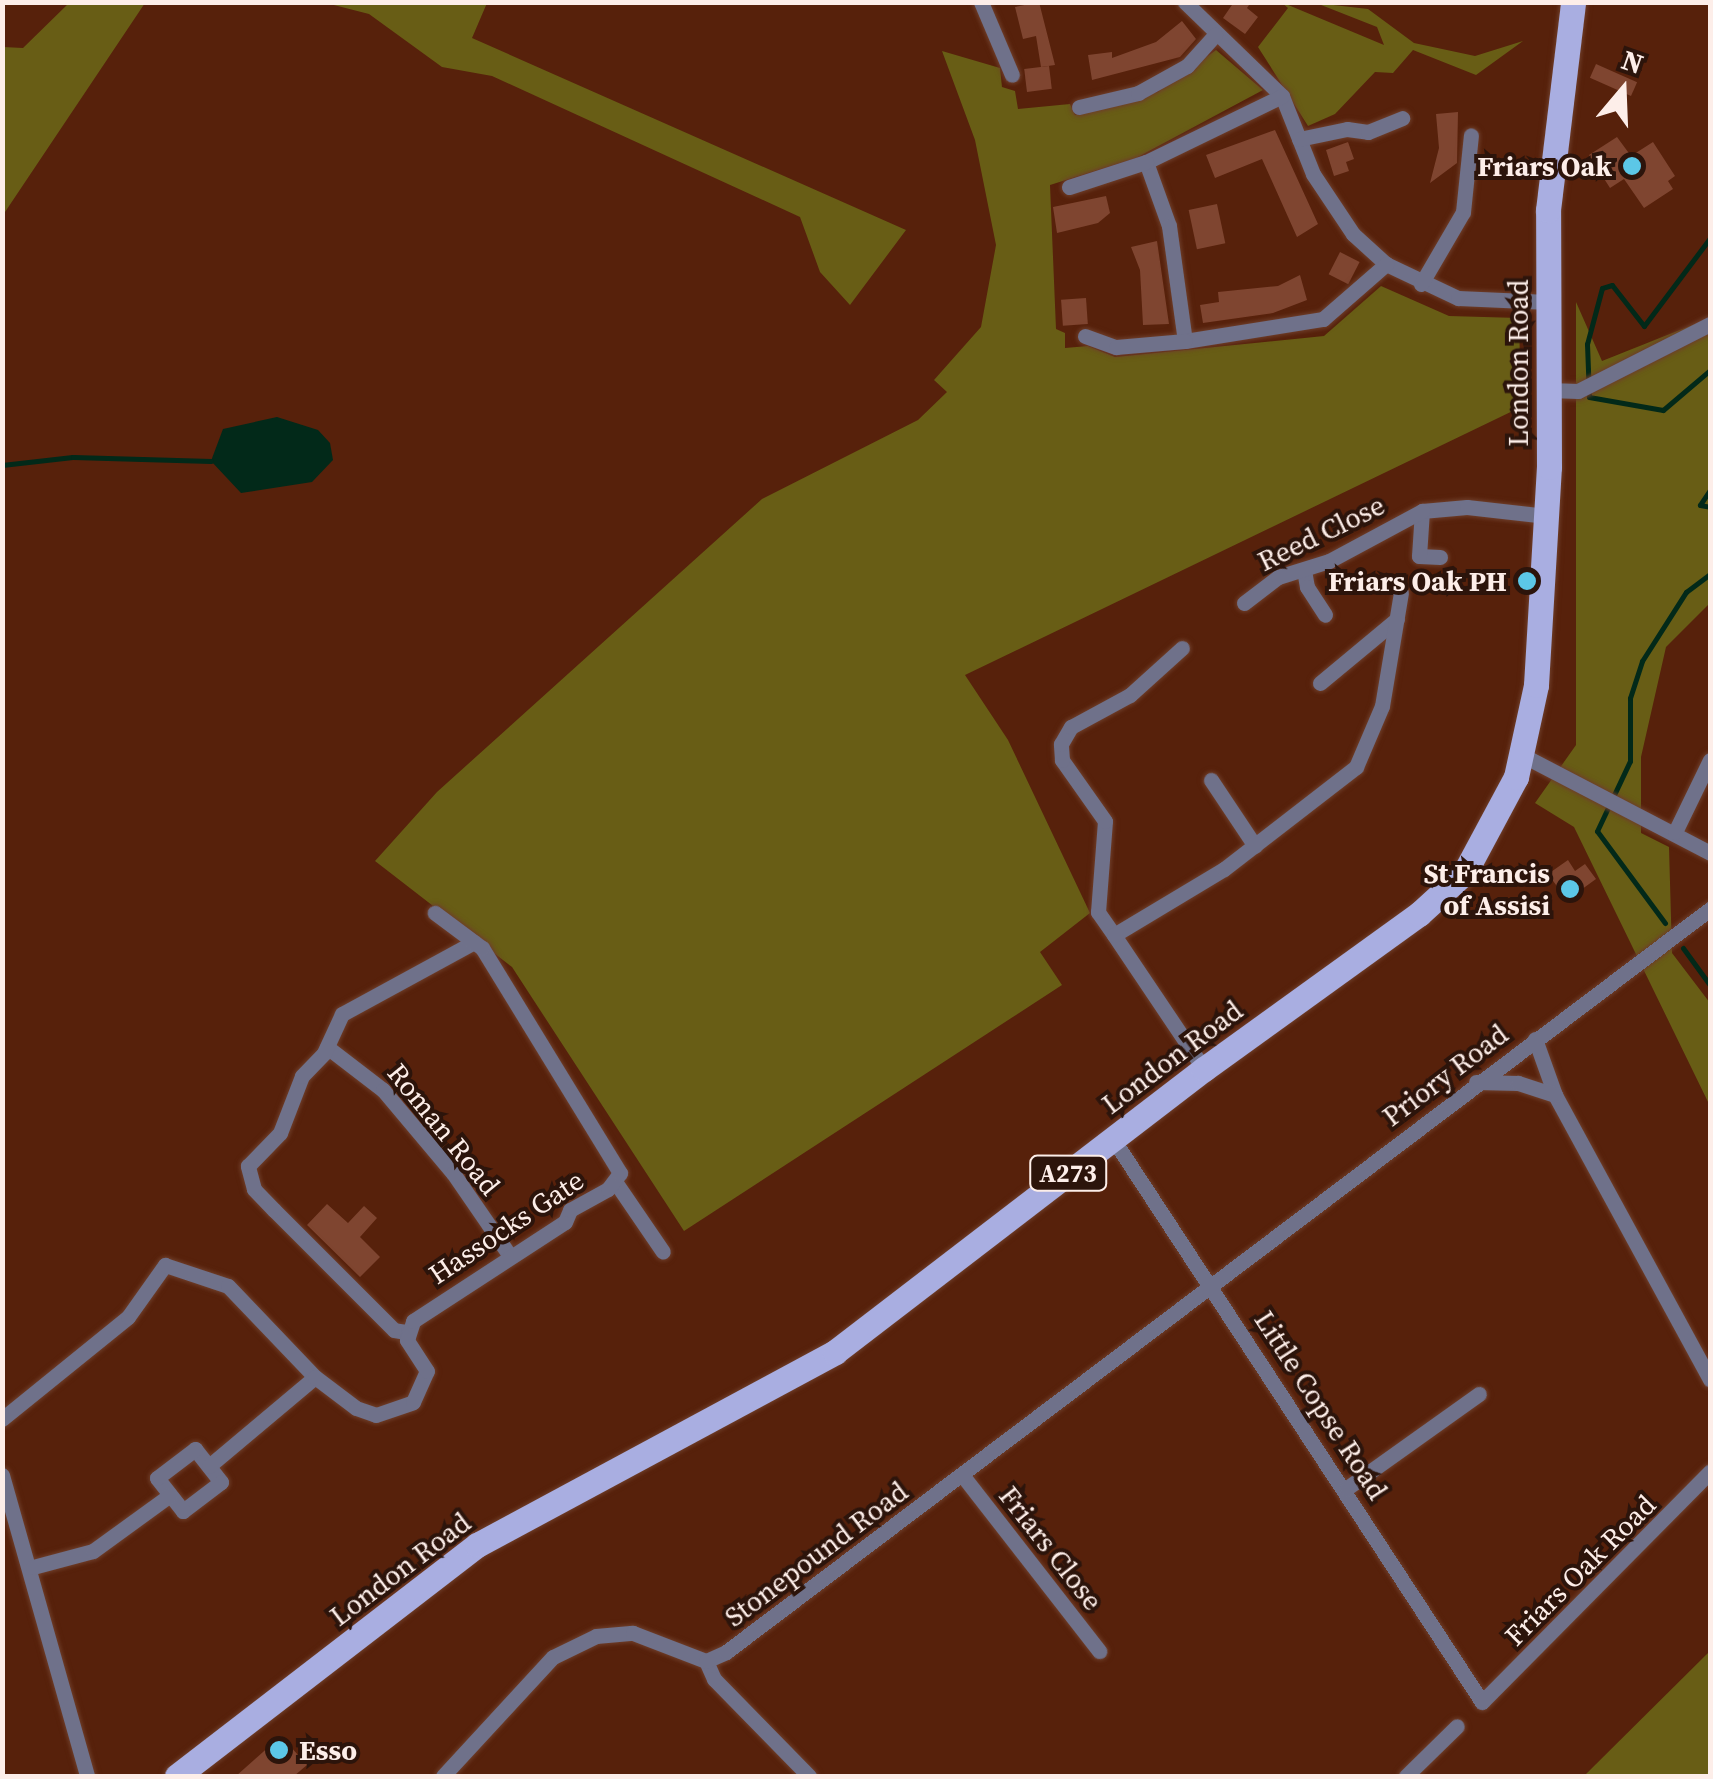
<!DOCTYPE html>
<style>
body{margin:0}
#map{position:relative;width:1713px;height:1779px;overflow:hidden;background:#57210b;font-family:"Source Serif 4",serif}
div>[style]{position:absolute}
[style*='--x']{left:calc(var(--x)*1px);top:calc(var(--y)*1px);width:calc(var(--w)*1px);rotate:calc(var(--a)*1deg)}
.green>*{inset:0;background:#685d15}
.water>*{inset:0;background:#022919}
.stream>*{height:5px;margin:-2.5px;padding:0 2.5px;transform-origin:2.5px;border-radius:2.5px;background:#022919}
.building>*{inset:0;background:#7f4530;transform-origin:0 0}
.roads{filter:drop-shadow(0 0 2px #6e3e2a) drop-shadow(0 0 2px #6e3e2a)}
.street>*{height:15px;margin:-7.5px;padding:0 7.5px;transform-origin:7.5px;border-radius:7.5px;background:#6f718a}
.primary>*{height:25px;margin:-12.5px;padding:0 12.5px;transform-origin:12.5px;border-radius:12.5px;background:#a9aee1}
.dots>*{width:28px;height:28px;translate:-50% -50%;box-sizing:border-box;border:5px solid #2c140b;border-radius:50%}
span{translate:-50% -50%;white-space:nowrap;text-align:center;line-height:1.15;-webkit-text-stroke:8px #2c140b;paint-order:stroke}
.shield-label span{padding:2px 8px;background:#2c140b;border:2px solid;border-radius:8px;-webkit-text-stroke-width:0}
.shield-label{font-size:25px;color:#fdeee9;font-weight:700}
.poi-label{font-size:28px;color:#fdeee9;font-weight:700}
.right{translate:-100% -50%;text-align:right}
.left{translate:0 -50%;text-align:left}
.street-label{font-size:28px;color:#fdeee9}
.frame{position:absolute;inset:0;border:5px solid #fdeee9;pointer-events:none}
.north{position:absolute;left:1573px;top:40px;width:100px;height:100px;-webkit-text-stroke:8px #2c140b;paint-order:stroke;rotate:19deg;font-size:28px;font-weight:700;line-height:40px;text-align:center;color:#fdeee9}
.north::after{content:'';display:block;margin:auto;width:35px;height:45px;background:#fdeee9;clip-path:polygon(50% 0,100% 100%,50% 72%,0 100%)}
</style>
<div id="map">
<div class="green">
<i style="clip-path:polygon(1281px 2px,1384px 45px,1377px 27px,1316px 3px,1368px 9px,1414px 43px,1475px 56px,1523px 41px,1476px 75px,1413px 50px,1393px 73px,1375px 72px,1335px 114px,1308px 126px,1258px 47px,1288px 8px)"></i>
<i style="clip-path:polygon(69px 3px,145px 3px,3px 215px,3px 47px,23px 48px)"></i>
<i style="clip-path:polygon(326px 3px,487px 3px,472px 38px,906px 230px,850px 305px,820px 272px,800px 217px,492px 76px,442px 67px,369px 14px)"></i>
<i style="clip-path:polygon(1216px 50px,1263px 90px,1136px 158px,1050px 185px,1056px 329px,1065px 333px,1065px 348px,1088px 346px,1115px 357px,1324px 336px,1381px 286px,1449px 316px,1519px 318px,1521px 407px,965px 675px,1008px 740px,1090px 913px,1040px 952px,1062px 985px,684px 1231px,512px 967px,375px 861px,437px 792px,762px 499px,918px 420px,947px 392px,934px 380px,981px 327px,996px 245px,975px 140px,942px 51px,1000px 68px,1002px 87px,1015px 91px,1018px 109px,1070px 104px,1075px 115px,1158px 92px)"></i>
<i style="clip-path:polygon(1576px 302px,1602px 361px,1710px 318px,1710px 603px,1666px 647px,1641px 757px,1641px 833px,1669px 847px,1672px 953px,1710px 1003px,1710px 1106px,1574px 827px,1535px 803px,1576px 745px)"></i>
<i style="clip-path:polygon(1710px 1651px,1710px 1776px,1584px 1776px)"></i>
</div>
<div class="water">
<i style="clip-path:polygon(277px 417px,318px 430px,330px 443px,333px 460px,312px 482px,241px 493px,211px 461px,223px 429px)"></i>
</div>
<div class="stream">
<i style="--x:1710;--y:238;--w:110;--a:126.9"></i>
<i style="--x:1644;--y:326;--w:52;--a:-128"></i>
<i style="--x:1612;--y:285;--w:10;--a:163"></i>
<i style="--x:1602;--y:288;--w:58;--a:105"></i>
<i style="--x:1587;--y:344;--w:53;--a:87.8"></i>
<i style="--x:1589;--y:397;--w:75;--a:10"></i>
<i style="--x:1663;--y:410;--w:62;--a:-40.4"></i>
<i style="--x:2;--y:465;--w:71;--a:-6.4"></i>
<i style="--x:73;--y:457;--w:138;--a:1.7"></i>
<i style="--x:1710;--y:490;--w:18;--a:124"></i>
<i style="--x:1700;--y:505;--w:10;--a:11"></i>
<i style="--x:1665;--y:923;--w:114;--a:-126.5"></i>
<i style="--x:1597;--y:831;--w:77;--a:-64.8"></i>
<i style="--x:1630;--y:761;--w:63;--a:-90"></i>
<i style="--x:1630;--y:698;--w:39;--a:-72"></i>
<i style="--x:1642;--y:661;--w:82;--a:-57.5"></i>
<i style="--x:1686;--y:592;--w:30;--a:-37"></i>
<i style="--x:1683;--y:948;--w:46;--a:53.9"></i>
</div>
<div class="building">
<i style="clip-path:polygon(1039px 2px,1055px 65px,1041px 67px,1036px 36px,1023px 39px,1015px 7px)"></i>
<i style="clip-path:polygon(1234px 2px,1251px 2px,1247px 8px,1258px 17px,1245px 34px,1223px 18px)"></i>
<i style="clip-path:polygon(1182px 21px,1196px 39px,1180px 57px,1092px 80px,1088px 55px,1112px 52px,1112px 58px,1156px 42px)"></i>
<i style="left:1596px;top:64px;width:45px;height:15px;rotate:24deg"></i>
<i style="left:1049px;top:66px;width:23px;height:25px;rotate:83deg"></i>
<i style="clip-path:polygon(1458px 112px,1457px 163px,1430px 183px,1439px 148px,1436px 114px)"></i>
<i style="clip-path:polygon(1275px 130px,1318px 224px,1297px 237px,1262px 159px,1215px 178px,1206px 155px)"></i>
<i style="clip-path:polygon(1617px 137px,1631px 156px,1653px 142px,1675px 176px,1668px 181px,1673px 189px,1644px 208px,1624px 179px,1610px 188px,1589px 155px)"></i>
<i style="clip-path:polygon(1348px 142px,1354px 159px,1346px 162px,1349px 171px,1334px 176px,1326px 150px)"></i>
<i style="clip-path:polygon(1106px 196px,1110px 213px,1098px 223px,1057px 233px,1053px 207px)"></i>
<i style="left:1217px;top:204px;width:40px;height:29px;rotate:78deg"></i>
<i style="clip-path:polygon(1157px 241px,1169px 324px,1143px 325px,1140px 270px,1131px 247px)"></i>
<i style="left:1340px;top:252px;width:22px;height:25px;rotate:27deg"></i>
<i style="clip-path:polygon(1300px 275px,1307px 300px,1273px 313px,1203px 323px,1200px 305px,1219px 302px,1218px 292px,1278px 286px)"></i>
<i style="left:1086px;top:298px;width:26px;height:25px;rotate:86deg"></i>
<i style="clip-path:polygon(1568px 860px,1575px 871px,1585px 864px,1596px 879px,1567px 900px,1548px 874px)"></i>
<i style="clip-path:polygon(327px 1204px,348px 1223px,364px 1206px,377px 1218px,360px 1237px,380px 1257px,360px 1277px,307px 1225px)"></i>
<i style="clip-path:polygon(281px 1736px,307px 1765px,294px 1776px,236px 1776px)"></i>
</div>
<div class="roads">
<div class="street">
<i style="--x:981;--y:2;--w:79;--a:67"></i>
<i style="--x:1185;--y:2;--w:135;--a:44.1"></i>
<i style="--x:1282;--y:96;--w:84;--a:68.3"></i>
<i style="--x:1313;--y:174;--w:72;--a:56.3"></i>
<i style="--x:1353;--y:234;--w:45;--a:42.3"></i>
<i style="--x:1386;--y:264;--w:80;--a:25.3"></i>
<i style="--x:1458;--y:298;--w:90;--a:2.5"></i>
<i style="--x:1282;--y:96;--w:151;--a:154.1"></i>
<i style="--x:1146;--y:162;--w:68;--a:70.2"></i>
<i style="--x:1169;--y:226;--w:116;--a:82.1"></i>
<i style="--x:1185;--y:341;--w:140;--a:-9.1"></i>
<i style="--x:1323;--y:319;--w:84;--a:-41.1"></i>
<i style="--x:1079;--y:107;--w:61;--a:-13.3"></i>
<i style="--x:1138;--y:93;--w:56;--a:-28.9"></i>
<i style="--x:1187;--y:66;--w:42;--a:-47.9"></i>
<i style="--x:1299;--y:139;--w:49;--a:-11.8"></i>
<i style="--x:1347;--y:129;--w:21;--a:8"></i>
<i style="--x:1368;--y:132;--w:37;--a:-22"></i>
<i style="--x:1069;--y:187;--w:81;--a:-18"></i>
<i style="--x:1421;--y:284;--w:83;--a:-59.7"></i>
<i style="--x:1463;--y:212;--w:77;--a:-84.1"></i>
<i style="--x:1085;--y:336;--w:33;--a:20"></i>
<i style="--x:1116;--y:347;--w:69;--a:-5"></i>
<i style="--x:1549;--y:390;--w:29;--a:2"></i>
<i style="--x:1578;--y:391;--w:148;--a:-26.9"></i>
<i style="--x:1440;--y:557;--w:21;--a:-177"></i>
<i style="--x:1419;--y:556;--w:45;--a:-86.2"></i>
<i style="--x:1422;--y:511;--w:45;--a:-5.1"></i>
<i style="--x:1467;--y:507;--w:80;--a:6.5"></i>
<i style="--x:1304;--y:570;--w:17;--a:80"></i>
<i style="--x:1307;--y:587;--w:33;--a:57"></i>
<i style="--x:1244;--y:603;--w:43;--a:-37.4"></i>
<i style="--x:1278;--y:577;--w:53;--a:-17.4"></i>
<i style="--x:1329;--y:561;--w:106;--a:-28.3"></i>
<i style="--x:1320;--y:683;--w:100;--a:-39.7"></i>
<i style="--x:1522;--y:755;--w:212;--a:27.5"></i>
<i style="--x:1211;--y:780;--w:79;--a:56.3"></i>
<i style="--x:1675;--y:832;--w:80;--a:-64.1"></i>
<i style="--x:1114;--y:935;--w:28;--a:-125"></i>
<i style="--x:1098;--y:912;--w:91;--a:-85.6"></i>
<i style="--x:1105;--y:821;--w:75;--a:-125.2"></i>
<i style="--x:1062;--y:760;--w:16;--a:-94"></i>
<i style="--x:1061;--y:744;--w:20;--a:-60"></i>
<i style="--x:1071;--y:727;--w:67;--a:-28.5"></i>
<i style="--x:1130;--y:695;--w:70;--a:-42.1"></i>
<i style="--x:1535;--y:1039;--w:59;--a:70.3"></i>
<i style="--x:1555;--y:1095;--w:324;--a:61.4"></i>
<i style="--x:327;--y:1047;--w:71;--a:37.5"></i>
<i style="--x:383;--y:1090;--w:109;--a:49.9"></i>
<i style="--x:453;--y:1173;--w:101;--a:55.5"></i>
<i style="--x:1204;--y:1069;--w:161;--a:-123.9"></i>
<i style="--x:1114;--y:935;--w:128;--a:-31"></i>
<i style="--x:1224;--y:869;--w:167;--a:-37.7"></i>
<i style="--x:1356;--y:767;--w:66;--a:-66.9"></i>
<i style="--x:1382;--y:706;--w:115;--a:-80.5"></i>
<i style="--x:1476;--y:1082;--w:42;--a:1.4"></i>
<i style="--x:1518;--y:1083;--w:39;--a:18"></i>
<i style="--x:1113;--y:1139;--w:673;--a:56.76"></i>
<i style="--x:1482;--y:1702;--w:324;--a:-45.3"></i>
<i style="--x:616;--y:1183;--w:83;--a:55.7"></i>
<i style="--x:406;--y:1332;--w:12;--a:-171"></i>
<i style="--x:394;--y:1330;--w:170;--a:-135"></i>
<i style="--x:274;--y:1210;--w:29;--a:-134"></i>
<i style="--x:254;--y:1189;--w:24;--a:-105"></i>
<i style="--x:248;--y:1166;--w:46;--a:-45.9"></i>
<i style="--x:280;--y:1133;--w:61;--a:-68.9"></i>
<i style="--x:302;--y:1076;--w:32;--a:-46"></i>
<i style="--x:324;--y:1053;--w:43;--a:-65.2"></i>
<i style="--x:342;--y:1014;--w:150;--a:-28.6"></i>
<i style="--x:2;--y:1419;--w:162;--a:-39"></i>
<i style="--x:128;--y:1317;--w:64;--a:-54.6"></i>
<i style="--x:165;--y:1265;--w:66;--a:18.4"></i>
<i style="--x:228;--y:1286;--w:126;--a:46.3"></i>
<i style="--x:195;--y:1449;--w:42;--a:51.8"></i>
<i style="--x:221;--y:1482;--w:48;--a:142.7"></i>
<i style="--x:183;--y:1511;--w:42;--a:-128.2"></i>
<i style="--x:157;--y:1478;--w:48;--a:-37.3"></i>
<i style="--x:209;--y:1466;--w:138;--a:-40"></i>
<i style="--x:315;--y:1377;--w:51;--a:37.1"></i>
<i style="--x:356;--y:1408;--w:21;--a:19"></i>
<i style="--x:376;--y:1415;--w:39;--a:-19"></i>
<i style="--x:413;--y:1402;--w:34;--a:-66"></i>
<i style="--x:427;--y:1371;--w:37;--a:-123"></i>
<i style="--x:407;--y:1340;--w:20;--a:-72"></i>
<i style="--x:413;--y:1321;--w:181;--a:-33.1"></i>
<i style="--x:565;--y:1222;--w:13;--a:-67"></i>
<i style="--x:570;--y:1210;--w:43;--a:-28.9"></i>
<i style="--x:608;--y:1189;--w:20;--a:-53"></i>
<i style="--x:620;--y:1173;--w:264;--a:-121.5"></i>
<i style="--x:482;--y:948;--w:59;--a:-143.3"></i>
<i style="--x:2;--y:1475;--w:313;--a:74.2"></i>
<i style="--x:963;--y:1476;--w:222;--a:52.1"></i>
<i style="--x:1347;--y:1488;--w:162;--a:-35.5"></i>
<i style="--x:33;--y:1567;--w:62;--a:-14.9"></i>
<i style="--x:93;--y:1551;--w:95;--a:-36"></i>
<i style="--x:706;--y:1661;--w:20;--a:66"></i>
<i style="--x:714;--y:1679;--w:136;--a:45.6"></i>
<i style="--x:443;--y:1776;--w:162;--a:-47.3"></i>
<i style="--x:553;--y:1657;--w:48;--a:-26"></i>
<i style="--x:596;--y:1636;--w:37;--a:-5"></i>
<i style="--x:633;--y:1633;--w:78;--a:21"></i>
<i style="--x:706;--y:1661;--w:22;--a:-24"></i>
<i style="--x:726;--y:1652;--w:1233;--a:-37.06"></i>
<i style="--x:1406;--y:1776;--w:71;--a:-44.4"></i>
</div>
<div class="primary">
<i style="--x:177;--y:1776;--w:379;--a:-37.6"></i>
<i style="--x:477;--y:1545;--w:407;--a:-28.3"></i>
<i style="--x:835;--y:1352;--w:465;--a:-37.5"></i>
<i style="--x:1204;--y:1069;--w:265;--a:-35.8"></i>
<i style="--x:1419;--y:914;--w:62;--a:-42.4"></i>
<i style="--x:1465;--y:872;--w:108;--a:-61.8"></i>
<i style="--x:1516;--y:777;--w:94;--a:-77.7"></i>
<i style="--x:1536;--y:685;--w:218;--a:-86.6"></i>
<i style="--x:1549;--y:467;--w:257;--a:-90.2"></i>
<i style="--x:1548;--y:210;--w:209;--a:-83.1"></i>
</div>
</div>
<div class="dots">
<i style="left:1632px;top:166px;background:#5cc7e7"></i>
<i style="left:1527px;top:581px;background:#5cc7e7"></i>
<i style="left:1570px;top:889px;background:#5cc7e7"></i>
<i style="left:279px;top:1750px;background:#5cc7e7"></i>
</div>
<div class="shield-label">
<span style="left:1068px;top:1173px">A273</span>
</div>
<div class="poi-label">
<span class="right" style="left:1612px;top:166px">Friars Oak</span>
<span class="right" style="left:1507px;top:581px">Friars Oak PH</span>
<span class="right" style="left:1550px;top:889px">St Francis<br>of Assisi</span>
<span class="left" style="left:299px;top:1750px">Esso</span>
</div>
<div class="street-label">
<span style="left:1518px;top:363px;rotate:-90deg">London Road</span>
<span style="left:1321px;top:533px;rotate:-26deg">Reed Close</span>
<span style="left:1172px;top:1057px;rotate:-37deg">London Road</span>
<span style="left:1445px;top:1075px;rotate:-37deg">Priory Road</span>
<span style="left:444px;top:1129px;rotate:51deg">Roman Road</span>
<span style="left:506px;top:1227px;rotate:-34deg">Hassocks Gate</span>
<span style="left:1321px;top:1405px;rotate:57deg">Little Copse Road</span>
<span style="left:1051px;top:1548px;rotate:52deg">Friars Close</span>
<span style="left:816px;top:1554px;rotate:-37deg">Stonepound Road</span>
<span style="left:400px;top:1569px;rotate:-37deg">London Road</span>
<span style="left:1580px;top:1570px;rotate:-45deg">Friars Oak Road</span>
</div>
<div class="frame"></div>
<div class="north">N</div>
</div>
